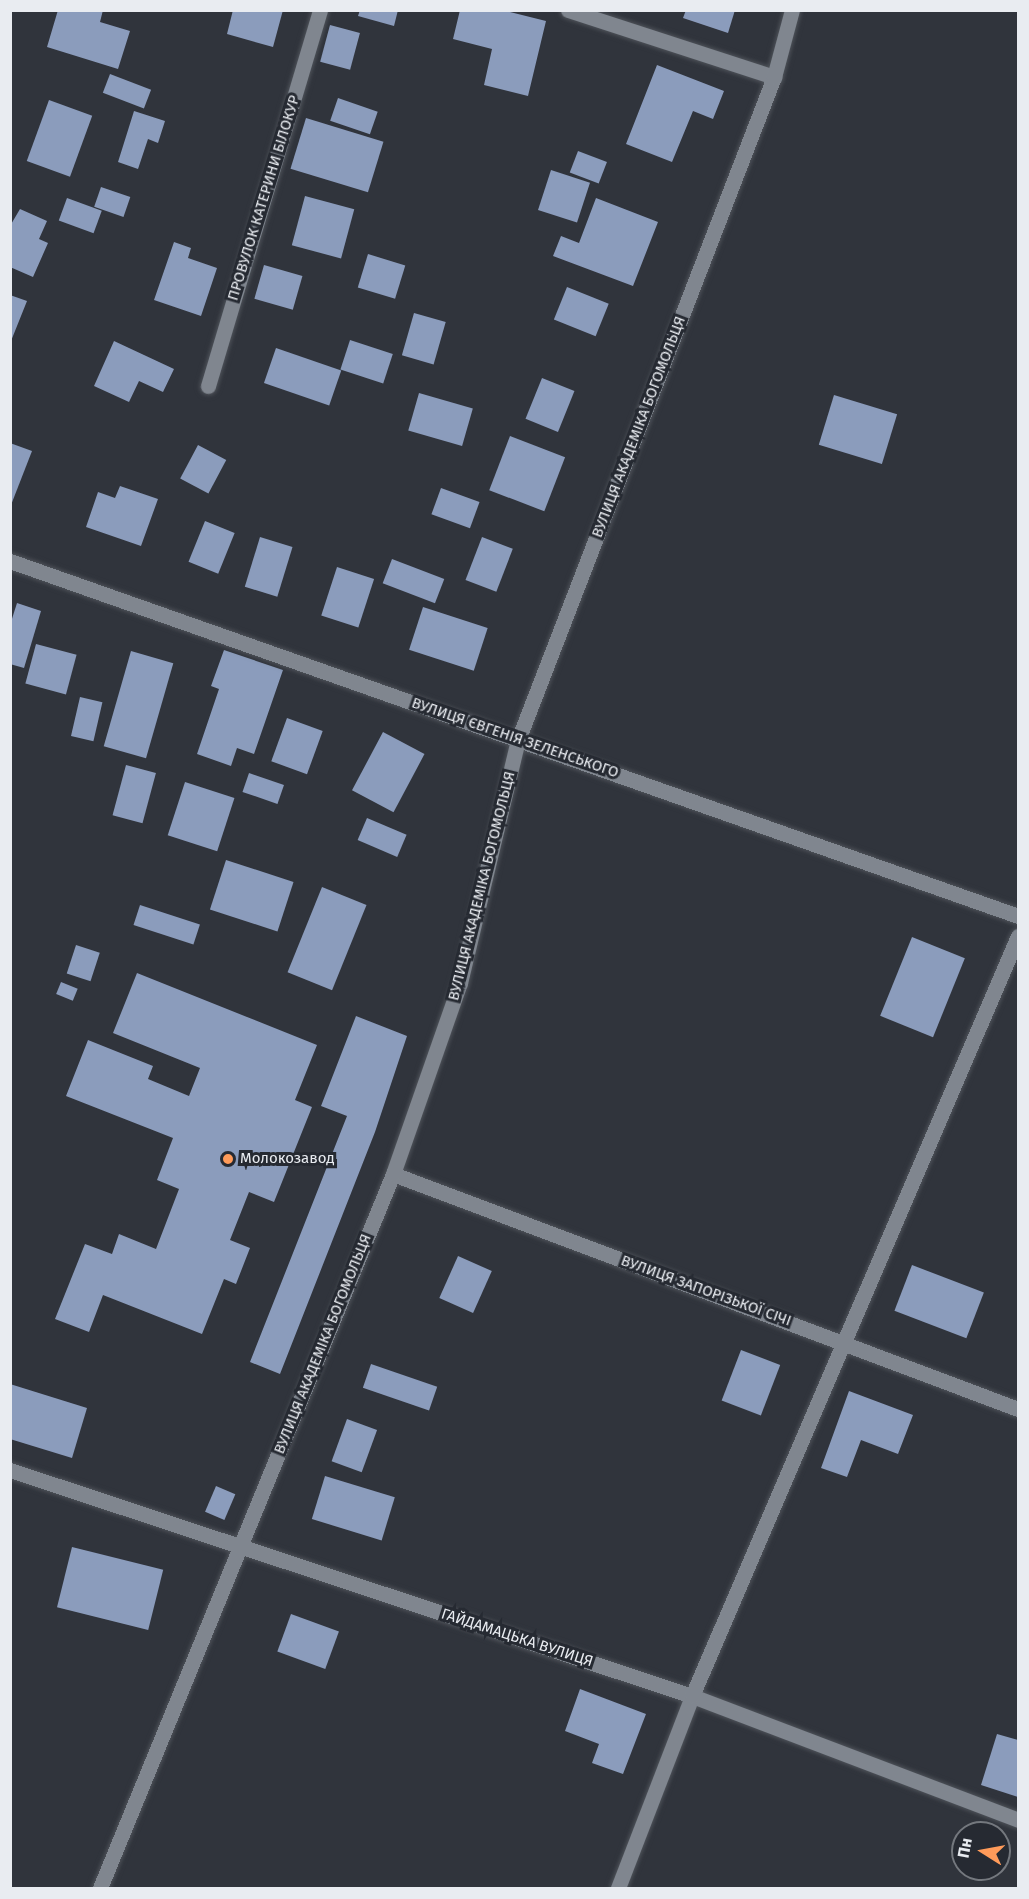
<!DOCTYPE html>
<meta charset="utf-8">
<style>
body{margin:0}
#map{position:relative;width:1029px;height:1899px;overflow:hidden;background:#30343c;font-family:"Fira Sans",sans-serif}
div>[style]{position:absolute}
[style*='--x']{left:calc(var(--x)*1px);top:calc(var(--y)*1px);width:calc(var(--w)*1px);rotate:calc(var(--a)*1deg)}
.building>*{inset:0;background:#8b9cbc;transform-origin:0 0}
.roads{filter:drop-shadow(0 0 2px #4e5259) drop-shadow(0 0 2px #4e5259)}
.street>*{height:15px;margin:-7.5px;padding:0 7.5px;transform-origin:7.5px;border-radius:7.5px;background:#80868f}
.dots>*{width:16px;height:16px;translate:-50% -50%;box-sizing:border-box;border:3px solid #262a32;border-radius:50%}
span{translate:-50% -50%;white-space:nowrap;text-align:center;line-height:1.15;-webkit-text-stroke:6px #262a32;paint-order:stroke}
.street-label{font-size:15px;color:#e9ecf1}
.poi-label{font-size:15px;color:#e9ecf1}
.left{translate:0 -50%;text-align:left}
.frame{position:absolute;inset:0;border:12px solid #e9ecf1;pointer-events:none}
.north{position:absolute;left:951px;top:1821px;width:60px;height:60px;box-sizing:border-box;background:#262a32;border:2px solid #74787e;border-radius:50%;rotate:281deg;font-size:16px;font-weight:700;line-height:24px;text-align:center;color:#e9ecf1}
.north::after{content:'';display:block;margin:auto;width:21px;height:27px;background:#ff9b5a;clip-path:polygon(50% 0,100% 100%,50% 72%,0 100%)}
</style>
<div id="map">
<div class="building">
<i style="clip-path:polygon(58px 10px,103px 10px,100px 22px,130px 31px,118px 69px,47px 47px)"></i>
<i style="clip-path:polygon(233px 10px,283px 10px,273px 47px,227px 34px)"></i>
<i style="clip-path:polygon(360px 10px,398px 10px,394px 26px,358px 16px)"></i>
<i style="clip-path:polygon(460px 10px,502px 10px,546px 21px,528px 96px,484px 85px,492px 49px,453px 39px)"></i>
<i style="clip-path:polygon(686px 10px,735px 10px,728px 33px,683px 18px)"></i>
<i style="left:330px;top:25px;width:31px;height:38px;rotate:15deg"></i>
<i style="clip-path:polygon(657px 65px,724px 91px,713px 119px,693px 111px,672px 162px,626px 144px)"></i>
<i style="left:110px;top:74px;width:44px;height:20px;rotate:21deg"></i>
<i style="left:338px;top:98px;width:42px;height:24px;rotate:19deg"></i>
<i style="left:49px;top:100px;width:46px;height:65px;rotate:20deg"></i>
<i style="clip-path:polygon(134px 111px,165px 121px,158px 143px,148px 139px,138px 169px,118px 162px)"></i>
<i style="left:306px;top:118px;width:81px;height:53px;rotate:17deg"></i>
<i style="left:578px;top:151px;width:31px;height:23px;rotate:21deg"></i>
<i style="left:551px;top:170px;width:41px;height:42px;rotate:18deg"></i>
<i style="left:101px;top:187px;width:31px;height:21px;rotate:19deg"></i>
<i style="left:305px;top:196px;width:51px;height:51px;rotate:15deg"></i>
<i style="left:67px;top:198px;width:37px;height:24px;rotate:20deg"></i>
<i style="clip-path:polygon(596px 198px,658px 222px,633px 286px,553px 256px,561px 236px,579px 243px)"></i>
<i style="clip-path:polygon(20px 209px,47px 221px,39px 239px,48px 243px,33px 277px,10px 267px,10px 226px)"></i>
<i style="clip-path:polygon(174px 242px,191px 248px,188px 258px,217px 268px,201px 316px,154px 300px)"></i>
<i style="left:368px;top:254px;width:39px;height:35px;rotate:17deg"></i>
<i style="left:264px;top:265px;width:40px;height:35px;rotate:16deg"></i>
<i style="left:567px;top:287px;width:45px;height:35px;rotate:22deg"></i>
<i style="clip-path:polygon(10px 295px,27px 301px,11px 341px,10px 341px)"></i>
<i style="left:414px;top:313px;width:33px;height:44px;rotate:16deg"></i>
<i style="left:350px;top:340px;width:45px;height:31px;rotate:18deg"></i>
<i style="clip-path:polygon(114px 341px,174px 369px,163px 392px,139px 381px,129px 402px,94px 386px)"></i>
<i style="left:276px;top:348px;width:69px;height:37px;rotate:19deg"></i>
<i style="left:542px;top:378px;width:35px;height:44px;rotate:22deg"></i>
<i style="left:419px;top:393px;width:56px;height:39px;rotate:16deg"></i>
<i style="left:834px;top:395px;width:66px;height:52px;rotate:17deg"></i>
<i style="left:510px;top:436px;width:59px;height:58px;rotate:21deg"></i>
<i style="clip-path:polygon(10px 443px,32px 451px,11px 505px,10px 505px)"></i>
<i style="left:198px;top:445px;width:32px;height:38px;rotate:28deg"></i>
<i style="clip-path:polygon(120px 486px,158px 499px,141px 546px,86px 527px,98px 492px,115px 498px)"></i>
<i style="left:441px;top:488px;width:41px;height:28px;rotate:20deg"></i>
<i style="left:205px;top:521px;width:32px;height:44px;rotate:22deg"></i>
<i style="left:260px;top:537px;width:34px;height:52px;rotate:17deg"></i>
<i style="left:482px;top:537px;width:33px;height:46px;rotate:21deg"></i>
<i style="left:392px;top:559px;width:56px;height:26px;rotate:21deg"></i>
<i style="left:337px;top:567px;width:39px;height:51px;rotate:18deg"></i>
<i style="clip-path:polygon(17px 603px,41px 611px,24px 668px,10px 664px,10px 625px)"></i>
<i style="left:423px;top:607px;width:68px;height:45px;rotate:18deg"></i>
<i style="left:36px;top:644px;width:42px;height:41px;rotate:15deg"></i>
<i style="clip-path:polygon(224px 650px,283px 670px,254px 754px,237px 748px,231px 766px,197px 754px,219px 689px,211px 686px)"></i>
<i style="left:131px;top:651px;width:44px;height:99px;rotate:16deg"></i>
<i style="left:80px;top:697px;width:23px;height:40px;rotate:13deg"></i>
<i style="left:287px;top:718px;width:38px;height:46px;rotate:20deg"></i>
<i style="left:383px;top:732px;width:47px;height:66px;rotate:28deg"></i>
<i style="left:126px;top:765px;width:31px;height:52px;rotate:15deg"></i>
<i style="left:249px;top:773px;width:37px;height:20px;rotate:19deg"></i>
<i style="left:185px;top:782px;width:52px;height:56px;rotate:18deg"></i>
<i style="left:367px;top:818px;width:43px;height:24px;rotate:23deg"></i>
<i style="left:226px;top:860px;width:71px;height:52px;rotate:18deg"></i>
<i style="left:322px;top:887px;width:48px;height:92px;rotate:22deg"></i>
<i style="left:140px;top:905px;width:63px;height:21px;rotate:18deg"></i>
<i style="left:912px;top:937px;width:57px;height:85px;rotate:22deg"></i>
<i style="left:76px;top:945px;width:25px;height:30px;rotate:18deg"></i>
<i style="clip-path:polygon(137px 973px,317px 1045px,295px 1100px,312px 1107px,274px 1202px,249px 1192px,230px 1240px,250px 1248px,236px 1284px,224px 1279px,202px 1334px,103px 1295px,89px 1332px,55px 1319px,85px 1244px,112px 1254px,119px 1234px,156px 1249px,179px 1189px,157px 1180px,173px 1138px,66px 1096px,88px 1040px,153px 1066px,148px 1079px,189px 1096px,200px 1068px,113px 1033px)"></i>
<i style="left:61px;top:982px;width:18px;height:13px;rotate:22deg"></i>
<i style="clip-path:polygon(356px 1016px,407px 1036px,375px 1132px,280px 1374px,250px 1362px,347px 1116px,321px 1106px)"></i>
<i style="left:458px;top:1256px;width:37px;height:46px;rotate:24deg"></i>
<i style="left:912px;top:1265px;width:77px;height:49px;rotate:21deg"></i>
<i style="left:741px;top:1350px;width:42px;height:54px;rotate:21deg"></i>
<i style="left:371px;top:1364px;width:70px;height:25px;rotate:19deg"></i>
<i style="clip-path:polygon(10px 1384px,87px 1408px,72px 1458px,10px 1439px)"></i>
<i style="clip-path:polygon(849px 1391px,913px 1415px,898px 1454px,861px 1440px,847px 1477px,821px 1468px)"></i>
<i style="left:347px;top:1419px;width:32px;height:45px;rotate:20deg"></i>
<i style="left:325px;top:1476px;width:73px;height:45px;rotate:17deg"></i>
<i style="left:216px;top:1486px;width:21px;height:28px;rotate:23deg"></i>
<i style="left:72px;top:1547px;width:94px;height:62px;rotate:14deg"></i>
<i style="left:291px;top:1614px;width:51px;height:40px;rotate:20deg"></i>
<i style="clip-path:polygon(580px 1689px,646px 1714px,623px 1774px,592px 1763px,599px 1744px,565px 1731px)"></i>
<i style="clip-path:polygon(997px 1734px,1018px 1740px,1018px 1797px,981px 1785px)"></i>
</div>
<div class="roads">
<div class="street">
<i style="--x:568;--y:10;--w:217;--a:18"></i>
<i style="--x:208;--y:386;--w:392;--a:-73.4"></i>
<i style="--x:10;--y:561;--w:1069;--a:19.4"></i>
<i style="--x:393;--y:1174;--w:668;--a:20.61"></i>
<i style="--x:10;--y:1470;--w:718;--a:18.33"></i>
<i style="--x:692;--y:1696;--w:349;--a:20.8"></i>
<i style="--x:100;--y:1888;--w:772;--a:-67.69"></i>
<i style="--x:393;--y:1174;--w:202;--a:-70.7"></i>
<i style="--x:460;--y:983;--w:250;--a:-76.6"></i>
<i style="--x:518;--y:740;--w:711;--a:-68.89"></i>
<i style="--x:774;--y:77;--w:69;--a:-75"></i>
<i style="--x:618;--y:1888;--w:206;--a:-68.9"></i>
<i style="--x:692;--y:1696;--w:827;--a:-66.78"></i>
</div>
</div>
<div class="dots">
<i style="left:228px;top:1159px;background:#ff9b5a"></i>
</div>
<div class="street-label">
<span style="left:264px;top:198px;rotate:-73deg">ПРОВУЛОК КАТЕРИНИ БІЛОКУР</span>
<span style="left:639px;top:427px;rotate:-69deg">ВУЛИЦЯ АКАДЕМІКА БОГОМОЛЬЦЯ</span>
<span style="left:515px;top:738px;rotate:19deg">ВУЛИЦЯ ЄВГЕНІЯ ЗЕЛЕНСЬКОГО</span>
<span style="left:482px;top:886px;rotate:-76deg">ВУЛИЦЯ АКАДЕМІКА БОГОМОЛЬЦЯ</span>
<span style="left:706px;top:1291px;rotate:20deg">ВУЛИЦЯ ЗАПОРІЗЬКОЇ СІЧІ</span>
<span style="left:323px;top:1344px;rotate:-68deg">ВУЛИЦЯ АКАДЕМІКА БОГОМОЛЬЦЯ</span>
<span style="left:517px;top:1638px;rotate:18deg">ГАЙДАМАЦЬКА ВУЛИЦЯ</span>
</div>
<div class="poi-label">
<span class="left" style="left:240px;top:1159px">Молокозавод</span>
</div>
<div class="frame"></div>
<div class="north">Пн</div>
</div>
